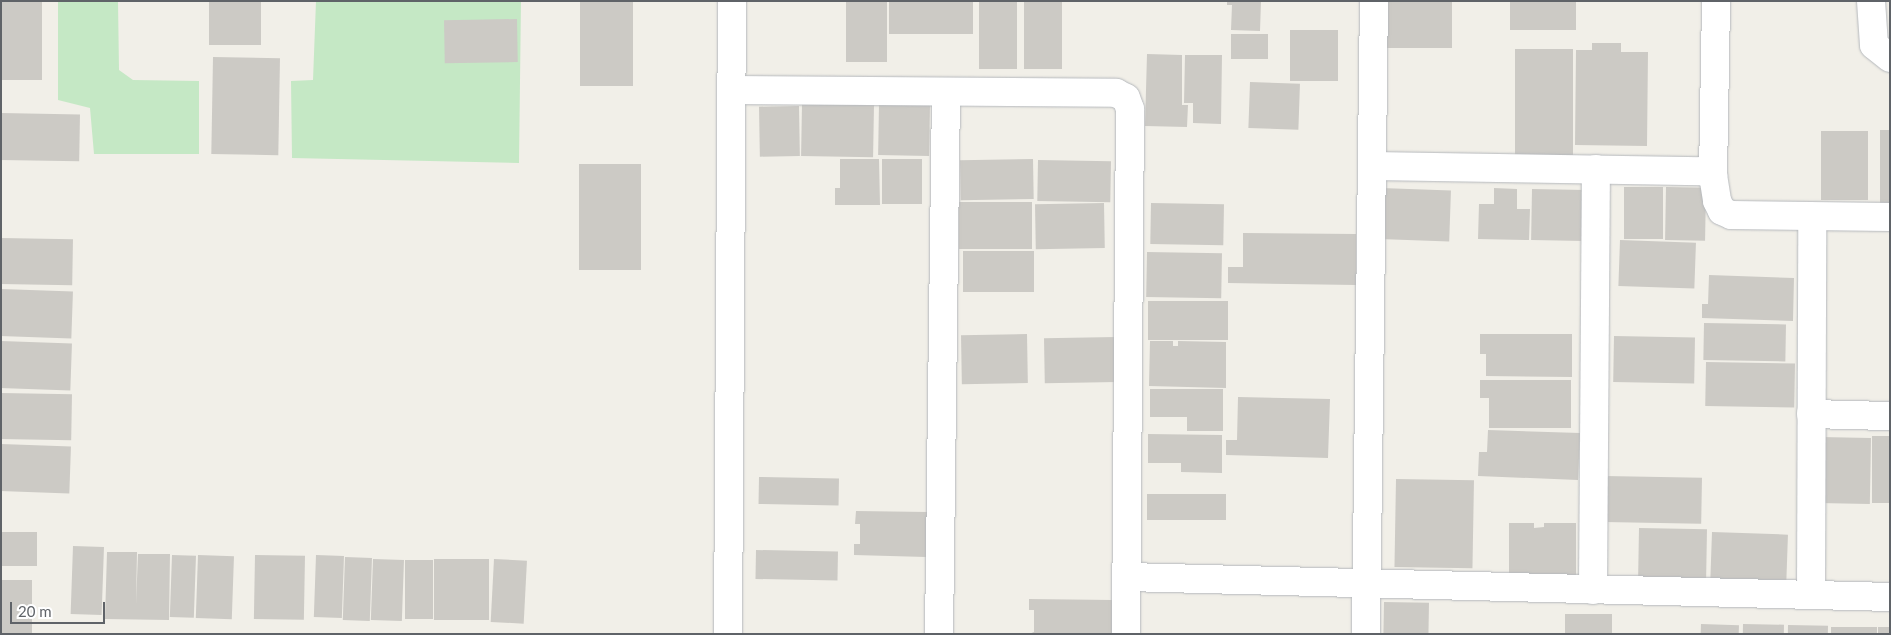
<!DOCTYPE html>
<style>
body{margin:0}
#map{position:relative;width:1891px;height:635px;overflow:hidden;background:#f1efe8;font-family:Lato,sans-serif}
div>[style]{position:absolute}
[style*='--x']{left:calc(var(--x)*1px);top:calc(var(--y)*1px);width:calc(var(--w)*1px);rotate:calc(var(--a)*1deg)}
.green>*{inset:0;background:#c5e8c5}
.building>*{inset:0;background:#cccac5;transform-origin:0 0}
.roads{filter:drop-shadow(0 0 1px #b5b8bc) drop-shadow(0 0 1px #b5b8bc)}
.minor>*{height:28px;margin:-14px;padding:0 14px;transform-origin:14px;border-radius:14px;background:#fff}
span{translate:-50% -50%;white-space:nowrap;text-align:center;line-height:1.15;-webkit-text-stroke:4.5px #fff;paint-order:stroke}
.frame{position:absolute;inset:0;border:2px solid #5f6368;pointer-events:none}
.scale{position:absolute;left:10px;top:602px;width:95px;height:22px;box-sizing:border-box;border:2px solid #5f6368;border-top:0;padding-left:6px;font-size:15px;line-height:18px;white-space:nowrap;color:#5f6368;-webkit-text-stroke:4px #fff;paint-order:stroke}
</style>
<div id="map">
<div class="green">
<i style="clip-path:polygon(58px 1px,118px 1px,119px 70px,133px 80px,199px 81px,199px 154px,94px 154px,90px 108px,58px 100px)"></i>
<i style="clip-path:polygon(316px 1px,521px 1px,519px 163px,292px 158px,291px 81px,313px 80px)"></i>
</div>
<div class="building">
<i style="left:1px;top:1px;width:41px;height:79px"></i>
<i style="left:209px;top:1px;width:52px;height:44px"></i>
<i style="left:580px;top:1px;width:53px;height:85px"></i>
<i style="left:846px;top:1px;width:41px;height:61px"></i>
<i style="left:889px;top:1px;width:84px;height:33px"></i>
<i style="left:979px;top:1px;width:38px;height:68px"></i>
<i style="left:1024px;top:1px;width:38px;height:68px"></i>
<i style="clip-path:polygon(1227px 1px,1261px 1px,1260px 31px,1231px 30px,1232px 5px,1227px 5px)"></i>
<i style="left:1384px;top:1px;width:68px;height:47px"></i>
<i style="left:1510px;top:1px;width:66px;height:29px"></i>
<i style="left:517px;top:19px;width:43px;height:73px;rotate:89deg"></i>
<i style="left:1290px;top:30px;width:48px;height:51px"></i>
<i style="left:1231px;top:34px;width:37px;height:25px"></i>
<i style="clip-path:polygon(1592px 43px,1621px 43px,1621px 52px,1648px 52px,1647px 146px,1575px 145px,1576px 50px,1592px 50px)"></i>
<i style="left:1573px;top:49px;width:107px;height:58px;rotate:90deg"></i>
<i style="clip-path:polygon(1147px 54px,1182px 55px,1182px 105px,1188px 105px,1187px 127px,1145px 126px)"></i>
<i style="clip-path:polygon(1185px 55px,1222px 55px,1221px 124px,1193px 123px,1193px 103px,1184px 103px)"></i>
<i style="left:213px;top:57px;width:67px;height:97px;rotate:1deg"></i>
<i style="left:1250px;top:82px;width:50px;height:46px;rotate:2deg"></i>
<i style="left:802px;top:104px;width:72px;height:52px;rotate:1deg"></i>
<i style="left:879px;top:104px;width:51px;height:51px;rotate:1deg"></i>
<i style="left:799px;top:106px;width:50px;height:40px;rotate:89deg"></i>
<i style="left:1px;top:113px;width:79px;height:47px;rotate:1deg"></i>
<i style="left:1880px;top:130px;width:10px;height:75px"></i>
<i style="left:1821px;top:131px;width:47px;height:69px"></i>
<i style="clip-path:polygon(840px 159px,879px 159px,880px 205px,835px 205px,835px 188px,840px 188px)"></i>
<i style="left:882px;top:159px;width:40px;height:45px"></i>
<i style="left:1033px;top:159px;width:40px;height:73px;rotate:89deg"></i>
<i style="left:1038px;top:160px;width:73px;height:41px;rotate:1deg"></i>
<i style="left:579px;top:164px;width:62px;height:106px"></i>
<i style="left:1624px;top:187px;width:39px;height:52px"></i>
<i style="left:1666px;top:187px;width:40px;height:53px;rotate:1deg"></i>
<i style="left:1381px;top:188px;width:70px;height:51px;rotate:2deg"></i>
<i style="clip-path:polygon(1494px 188px,1517px 189px,1517px 209px,1530px 209px,1529px 240px,1478px 239px,1479px 204px,1494px 204px)"></i>
<i style="left:1532px;top:189px;width:53px;height:51px;rotate:1deg"></i>
<i style="left:1032px;top:202px;width:47px;height:73px;rotate:90deg"></i>
<i style="left:1104px;top:203px;width:45px;height:69px;rotate:89deg"></i>
<i style="left:1151px;top:203px;width:73px;height:41px;rotate:1deg"></i>
<i style="clip-path:polygon(1243px 233px,1356px 234px,1356px 285px,1228px 283px,1228px 267px,1243px 267px)"></i>
<i style="left:1px;top:238px;width:72px;height:46px;rotate:1deg"></i>
<i style="left:1620px;top:240px;width:76px;height:46px;rotate:2deg"></i>
<i style="left:1034px;top:251px;width:41px;height:71px;rotate:90deg"></i>
<i style="left:1147px;top:252px;width:75px;height:45px;rotate:1deg"></i>
<i style="clip-path:polygon(1709px 275px,1794px 278px,1793px 321px,1702px 318px,1702px 304px,1708px 304px)"></i>
<i style="left:1px;top:289px;width:72px;height:47px;rotate:2deg"></i>
<i style="left:1148px;top:301px;width:80px;height:39px"></i>
<i style="left:1704px;top:323px;width:82px;height:37px;rotate:1deg"></i>
<i style="left:1027px;top:334px;width:49px;height:66px;rotate:89deg"></i>
<i style="clip-path:polygon(1480px 334px,1572px 334px,1572px 377px,1486px 376px,1486px 354px,1480px 354px)"></i>
<i style="left:1614px;top:336px;width:81px;height:46px;rotate:1deg"></i>
<i style="left:1116px;top:337px;width:45px;height:72px;rotate:89deg"></i>
<i style="left:1px;top:341px;width:71px;height:47px;rotate:2deg"></i>
<i style="clip-path:polygon(1150px 341px,1173px 341px,1173px 346px,1178px 346px,1178px 341px,1226px 342px,1226px 388px,1149px 386px)"></i>
<i style="left:1706px;top:362px;width:89px;height:44px;rotate:1deg"></i>
<i style="clip-path:polygon(1480px 380px,1571px 380px,1571px 428px,1489px 428px,1489px 398px,1480px 398px)"></i>
<i style="clip-path:polygon(1150px 389px,1223px 389px,1223px 431px,1187px 431px,1187px 417px,1150px 417px)"></i>
<i style="left:1px;top:393px;width:71px;height:46px;rotate:1deg"></i>
<i style="clip-path:polygon(1238px 397px,1330px 399px,1328px 458px,1226px 455px,1226px 440px,1237px 440px)"></i>
<i style="clip-path:polygon(1488px 430px,1580px 433px,1578px 480px,1478px 476px,1479px 452px,1487px 452px)"></i>
<i style="clip-path:polygon(1148px 434px,1222px 435px,1222px 473px,1181px 472px,1181px 463px,1148px 463px)"></i>
<i style="left:1872px;top:436px;width:18px;height:67px"></i>
<i style="left:1820px;top:437px;width:51px;height:66px;rotate:1deg"></i>
<i style="left:1px;top:444px;width:70px;height:47px;rotate:2deg"></i>
<i style="left:1605px;top:476px;width:97px;height:46px;rotate:1deg"></i>
<i style="left:759px;top:477px;width:80px;height:27px;rotate:1deg"></i>
<i style="left:1396px;top:479px;width:78px;height:88px;rotate:1deg"></i>
<i style="left:1147px;top:494px;width:79px;height:26px"></i>
<i style="clip-path:polygon(856px 511px,928px 512px,926px 557px,854px 555px,854px 544px,860px 544px,860px 524px,855px 524px)"></i>
<i style="clip-path:polygon(1509px 523px,1534px 523px,1534px 528px,1544px 527px,1544px 523px,1576px 523px,1576px 577px,1509px 578px)"></i>
<i style="left:1639px;top:528px;width:68px;height:55px;rotate:1deg"></i>
<i style="left:1px;top:532px;width:36px;height:34px"></i>
<i style="left:1712px;top:532px;width:76px;height:51px;rotate:2deg"></i>
<i style="left:73px;top:546px;width:31px;height:68px;rotate:2deg"></i>
<i style="left:756px;top:550px;width:82px;height:29px;rotate:1deg"></i>
<i style="clip-path:polygon(107px 552px,137px 552px,136px 604px,138px 554px,170px 554px,169px 620px,105px 619px)"></i>
<i style="left:172px;top:555px;width:24px;height:62px;rotate:2deg"></i>
<i style="left:198px;top:555px;width:36px;height:63px;rotate:2deg"></i>
<i style="left:255px;top:555px;width:50px;height:64px;rotate:1deg"></i>
<i style="left:316px;top:555px;width:28px;height:62px;rotate:2deg"></i>
<i style="left:345px;top:557px;width:27px;height:63px;rotate:2deg"></i>
<i style="left:373px;top:559px;width:31px;height:61px;rotate:2deg"></i>
<i style="left:434px;top:559px;width:55px;height:61px"></i>
<i style="left:494px;top:559px;width:33px;height:63px;rotate:3deg"></i>
<i style="left:405px;top:560px;width:28px;height:59px"></i>
<i style="left:1px;top:580px;width:31px;height:54px"></i>
<i style="clip-path:polygon(1029px 599px,1112px 600px,1112px 634px,1029px 634px,1034px 632px,1034px 610px,1029px 610px)"></i>
<i style="left:1384px;top:602px;width:45px;height:32px;rotate:1deg"></i>
<i style="left:1565px;top:614px;width:47px;height:20px"></i>
<i style="left:1701px;top:624px;width:38px;height:10px;rotate:2deg"></i>
<i style="left:1743px;top:624px;width:41px;height:10px;rotate:1deg"></i>
<i style="left:1788px;top:625px;width:40px;height:9px;rotate:1deg"></i>
<i style="left:1831px;top:627px;width:46px;height:7px"></i>
<i style="left:1878px;top:627px;width:12px;height:7px"></i>
</div>
<div class="roads">
<div class="minor">
<i style="--x:1871;--y:1;--w:44;--a:86.1"></i>
<i style="--x:1874;--y:45;--w:21;--a:39"></i>
<i style="--x:731;--y:90;--w:385;--a:0.4"></i>
<i style="--x:1116;--y:93;--w:11;--a:27"></i>
<i style="--x:1126;--y:98;--w:12;--a:70"></i>
<i style="--x:1130;--y:109;--w:525;--a:90.44"></i>
<i style="--x:1372;--y:166;--w:330;--a:0.9"></i>
<i style="--x:1702;--y:171;--w:12;--a:20"></i>
<i style="--x:1713;--y:175;--w:26;--a:81"></i>
<i style="--x:1717;--y:201;--w:11;--a:63"></i>
<i style="--x:1722;--y:211;--w:10;--a:24"></i>
<i style="--x:1731;--y:215;--w:159;--a:0.7"></i>
<i style="--x:1713;--y:175;--w:174;--a:-89"></i>
<i style="--x:1811;--y:414;--w:79;--a:1.5"></i>
<i style="--x:1127;--y:577;--w:763;--a:1.5"></i>
<i style="--x:1593;--y:590;--w:421;--a:-89.6"></i>
<i style="--x:1811;--y:595;--w:378;--a:-89.8"></i>
<i style="--x:728;--y:634;--w:633;--a:-89.64"></i>
<i style="--x:939;--y:634;--w:541;--a:-89.26"></i>
<i style="--x:1366;--y:634;--w:633;--a:-89.28"></i>
</div>
</div>
<div class="frame"></div>
<div class="scale">20 m</div>
</div>
